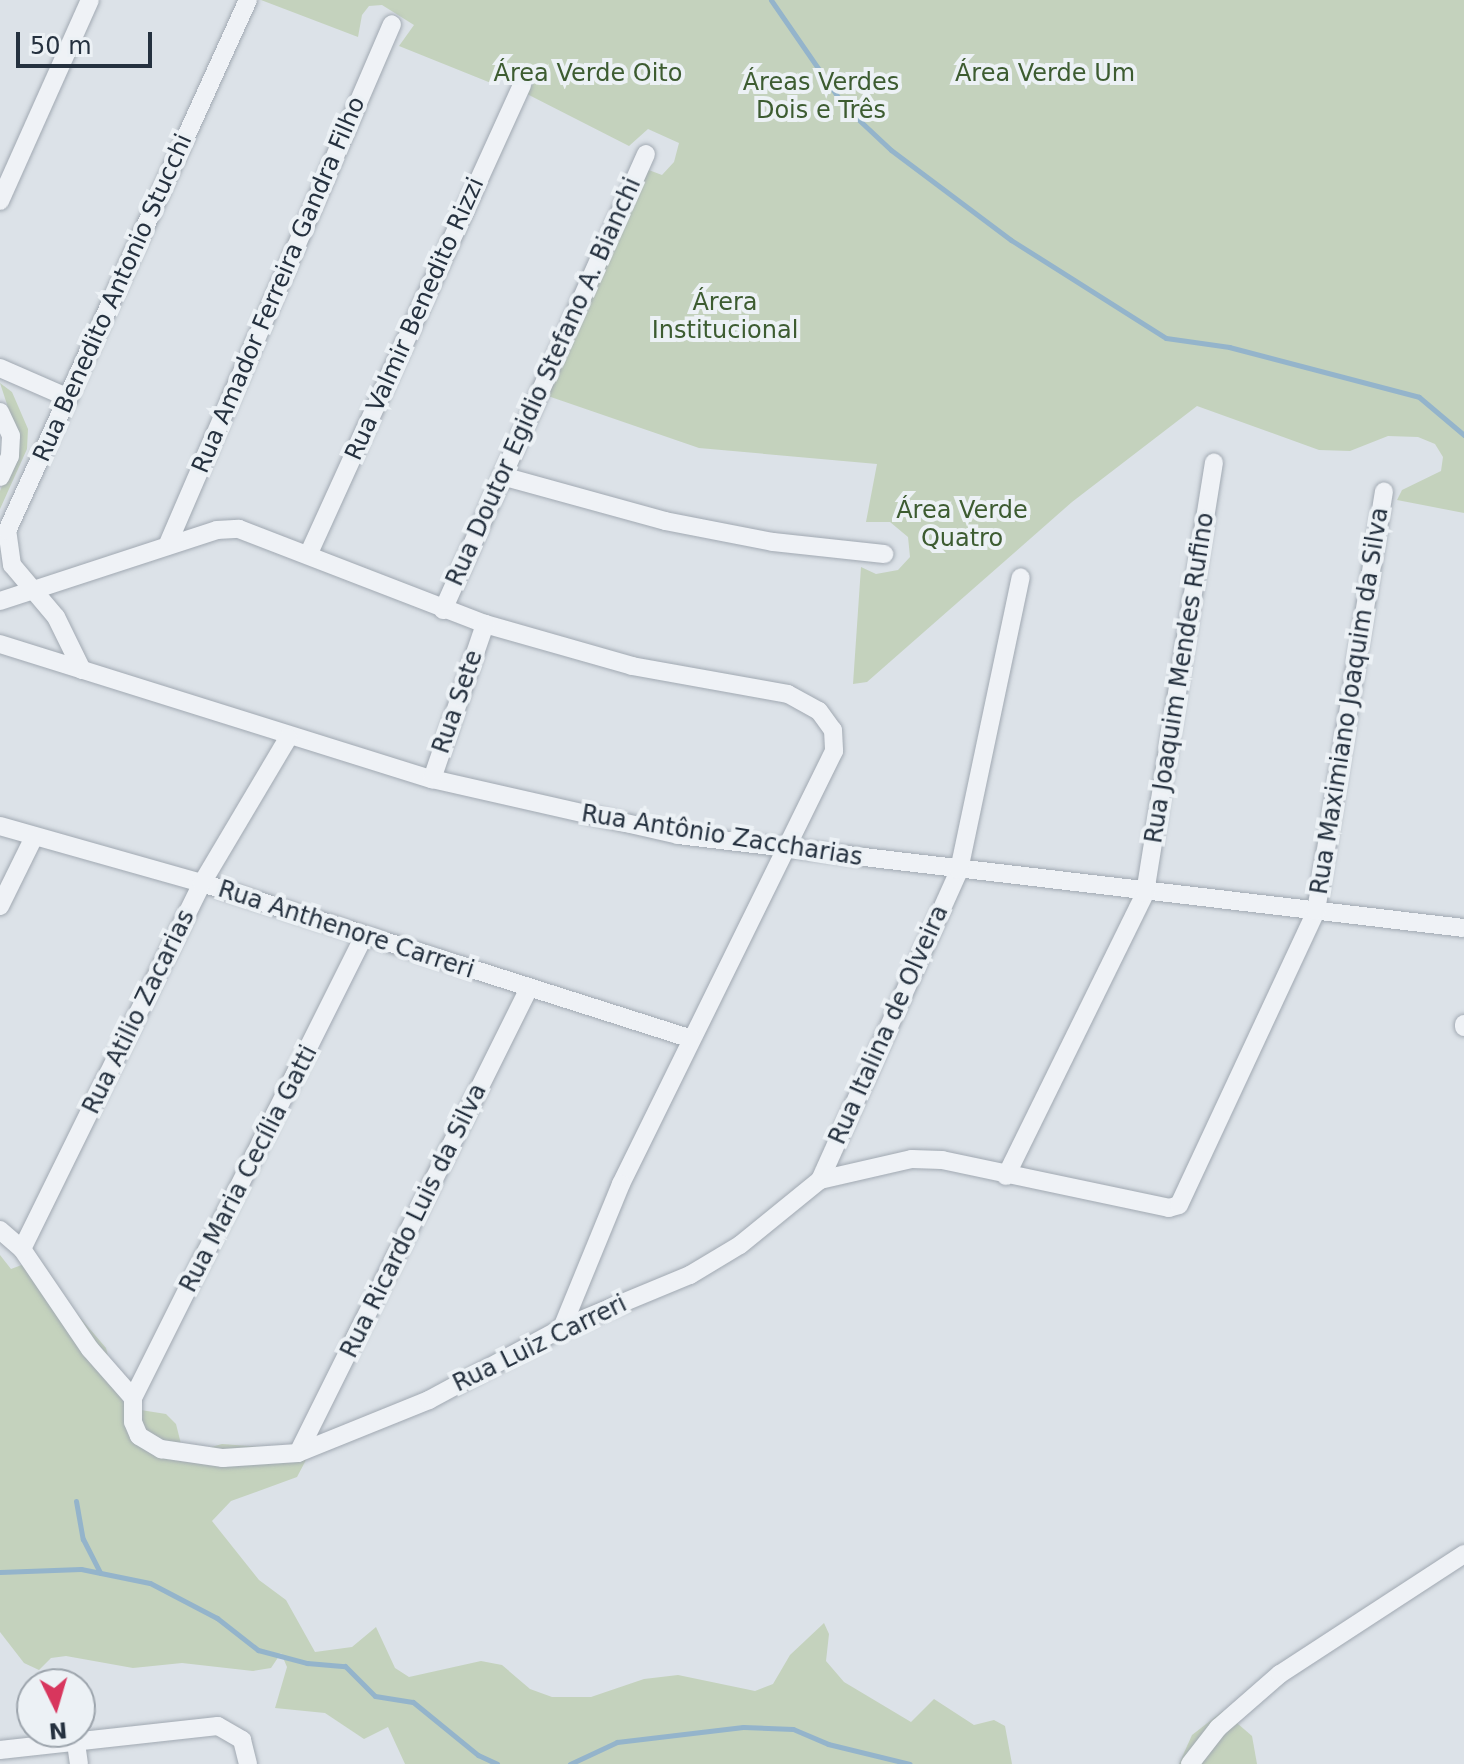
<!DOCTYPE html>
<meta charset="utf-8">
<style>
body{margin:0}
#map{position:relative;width:1464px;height:1764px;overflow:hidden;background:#dce2e8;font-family:"DejaVu Sans",sans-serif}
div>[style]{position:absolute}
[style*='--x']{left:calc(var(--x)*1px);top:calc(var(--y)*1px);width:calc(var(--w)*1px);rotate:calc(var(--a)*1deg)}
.green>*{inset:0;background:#c4d2bd}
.stream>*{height:5px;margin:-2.5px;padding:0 2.5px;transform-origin:2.5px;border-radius:2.5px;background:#94b4cb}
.roads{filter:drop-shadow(0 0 2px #a1a9b2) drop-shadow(0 0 2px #a1a9b2)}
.street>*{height:18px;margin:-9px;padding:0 9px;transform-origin:9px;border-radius:9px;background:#eff2f6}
span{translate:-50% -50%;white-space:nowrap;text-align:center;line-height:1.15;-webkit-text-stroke:8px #ecf1f5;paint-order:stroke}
.park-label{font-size:24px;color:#3d5c31}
.street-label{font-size:24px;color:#25313f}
.north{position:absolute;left:16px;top:1668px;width:80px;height:80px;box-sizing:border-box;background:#ecf1f5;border:2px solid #9ca4ac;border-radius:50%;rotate:175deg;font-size:22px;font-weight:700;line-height:32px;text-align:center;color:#25313f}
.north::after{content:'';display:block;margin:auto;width:28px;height:36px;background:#d8365d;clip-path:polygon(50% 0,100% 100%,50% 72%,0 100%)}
.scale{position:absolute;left:16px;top:32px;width:136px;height:36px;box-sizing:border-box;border:4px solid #25313f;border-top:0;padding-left:10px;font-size:24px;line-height:28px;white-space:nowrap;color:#25313f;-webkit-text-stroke:6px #ecf1f5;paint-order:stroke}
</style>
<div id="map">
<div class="green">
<i style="clip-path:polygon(261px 0,1464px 0,1464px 513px,1397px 500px,1402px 490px,1441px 471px,1443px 457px,1435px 444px,1418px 437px,1388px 436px,1350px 451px,1319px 450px,1197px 406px,1072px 502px,867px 682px,853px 684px,861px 567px,876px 574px,898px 570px,910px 557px,908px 537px,890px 522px,866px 522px,877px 464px,699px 448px,545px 395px,646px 169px,662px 175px,674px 162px,679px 143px,648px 129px,629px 146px,525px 93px,536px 81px,496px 77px,496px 85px,399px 46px,414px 25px,382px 5px,369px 6px,362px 15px,358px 37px)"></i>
<i style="clip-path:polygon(0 383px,12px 392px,28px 429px,27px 449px,0 509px,0 491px,19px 441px)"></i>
<i style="clip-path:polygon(0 1255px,11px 1269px,32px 1261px,106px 1348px,118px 1394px,128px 1408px,166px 1414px,176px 1424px,181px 1444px,193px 1452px,222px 1444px,303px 1450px,306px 1460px,297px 1477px,231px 1501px,212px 1521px,259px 1580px,286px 1600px,315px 1652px,352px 1647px,376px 1627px,395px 1668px,409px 1677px,481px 1661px,502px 1665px,530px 1689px,552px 1697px,591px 1697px,644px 1679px,678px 1675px,755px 1691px,773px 1684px,790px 1655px,824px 1623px,829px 1634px,826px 1661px,844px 1682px,911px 1722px,934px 1699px,974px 1725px,994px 1720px,1005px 1726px,1012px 1764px,405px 1764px,388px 1727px,364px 1739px,325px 1713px,275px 1708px,287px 1667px,281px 1653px,271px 1668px,253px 1671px,182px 1663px,133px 1668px,66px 1656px,51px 1658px,39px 1670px,24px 1663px,0 1632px)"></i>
<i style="clip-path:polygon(1223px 1711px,1252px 1736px,1257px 1764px,1179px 1764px,1192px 1735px)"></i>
</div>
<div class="stream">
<i style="--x:771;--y:0;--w:129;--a:55.4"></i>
<i style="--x:844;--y:106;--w:64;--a:43.1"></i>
<i style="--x:891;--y:150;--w:150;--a:36.9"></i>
<i style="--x:1011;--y:240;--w:183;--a:32.3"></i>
<i style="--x:1166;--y:338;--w:64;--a:8.1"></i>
<i style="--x:1229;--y:347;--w:196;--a:14.7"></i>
<i style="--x:1419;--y:397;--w:59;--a:40.2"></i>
<i style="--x:76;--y:1501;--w:39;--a:80"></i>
<i style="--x:83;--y:1539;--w:38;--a:63"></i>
<i style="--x:0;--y:1572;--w:81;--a:-2.1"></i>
<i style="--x:81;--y:1569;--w:70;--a:11.5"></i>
<i style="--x:150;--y:1583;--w:76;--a:27.6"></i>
<i style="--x:217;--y:1618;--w:52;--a:38"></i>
<i style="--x:258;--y:1650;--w:51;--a:14.9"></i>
<i style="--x:307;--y:1663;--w:38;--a:5"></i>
<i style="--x:345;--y:1666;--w:42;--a:45"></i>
<i style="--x:375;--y:1696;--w:38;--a:9"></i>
<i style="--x:413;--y:1702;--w:84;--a:39.2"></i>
<i style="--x:478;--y:1755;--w:21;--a:25"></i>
<i style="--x:570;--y:1764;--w:52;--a:-25.1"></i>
<i style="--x:617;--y:1742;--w:127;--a:-6.8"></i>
<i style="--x:743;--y:1727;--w:50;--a:2.3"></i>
<i style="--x:793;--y:1729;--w:38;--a:23"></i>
<i style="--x:828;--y:1744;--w:84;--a:13.7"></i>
</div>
<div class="roads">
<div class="street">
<i style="--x:0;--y:201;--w:220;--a:-65.9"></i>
<i style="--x:0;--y:368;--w:75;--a:23.5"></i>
<i style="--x:0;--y:412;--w:26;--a:65"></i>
<i style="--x:11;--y:436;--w:20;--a:93"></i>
<i style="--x:10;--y:456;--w:23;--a:115"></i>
<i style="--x:502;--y:476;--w:169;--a:15.4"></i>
<i style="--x:665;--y:521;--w:110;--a:11"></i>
<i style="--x:773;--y:542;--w:112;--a:6.2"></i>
<i style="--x:167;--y:546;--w:568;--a:-66.68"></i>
<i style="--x:309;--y:553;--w:514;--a:-65.53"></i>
<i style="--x:0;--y:601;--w:228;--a:-18.1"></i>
<i style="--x:217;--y:530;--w:22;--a:-3"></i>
<i style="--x:239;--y:529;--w:264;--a:21.1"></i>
<i style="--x:485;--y:624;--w:153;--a:15.9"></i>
<i style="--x:632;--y:666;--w:158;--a:10.2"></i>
<i style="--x:788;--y:694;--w:35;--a:29"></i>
<i style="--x:819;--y:711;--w:24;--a:54"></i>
<i style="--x:833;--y:730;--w:21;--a:87"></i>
<i style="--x:834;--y:751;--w:483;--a:116.2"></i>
<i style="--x:621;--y:1184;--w:156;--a:112.3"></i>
<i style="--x:443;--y:610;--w:499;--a:-66"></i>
<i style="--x:0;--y:644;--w:453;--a:17.4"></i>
<i style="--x:432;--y:779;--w:252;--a:12.8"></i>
<i style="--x:678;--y:835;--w:791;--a:6.75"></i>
<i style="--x:82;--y:670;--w:59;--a:-116.1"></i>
<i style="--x:56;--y:617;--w:68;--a:-130.2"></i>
<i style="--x:12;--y:565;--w:34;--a:-98"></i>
<i style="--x:7;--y:531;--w:583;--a:-65.59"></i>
<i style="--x:432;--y:779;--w:164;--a:-71.1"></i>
<i style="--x:0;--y:826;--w:210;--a:15.8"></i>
<i style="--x:202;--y:883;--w:514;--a:17.66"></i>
<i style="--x:0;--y:906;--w:77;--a:-63.8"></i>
<i style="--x:1464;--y:1027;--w:3;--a:-90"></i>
<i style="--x:1006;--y:1176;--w:315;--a:-63.8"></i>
<i style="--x:1145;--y:893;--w:436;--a:-80.9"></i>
<i style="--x:820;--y:1180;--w:340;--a:-65.8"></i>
<i style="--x:959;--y:870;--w:299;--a:-78.1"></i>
<i style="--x:0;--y:1230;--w:29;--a:41"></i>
<i style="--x:22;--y:1249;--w:121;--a:55.8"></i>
<i style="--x:90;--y:1349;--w:65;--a:48.7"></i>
<i style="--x:133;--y:1398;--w:24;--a:90"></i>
<i style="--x:133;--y:1422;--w:15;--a:67"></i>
<i style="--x:139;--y:1436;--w:26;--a:31"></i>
<i style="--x:161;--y:1449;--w:63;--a:8.3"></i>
<i style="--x:223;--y:1458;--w:75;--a:-3.8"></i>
<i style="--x:298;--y:1453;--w:141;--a:-22"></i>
<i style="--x:429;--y:1400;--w:151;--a:-28.4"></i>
<i style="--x:562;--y:1328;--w:139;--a:-22.5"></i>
<i style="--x:690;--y:1275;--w:58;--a:-31"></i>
<i style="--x:740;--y:1245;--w:103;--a:-39.1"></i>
<i style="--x:820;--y:1180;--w:94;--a:-12.9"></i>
<i style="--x:912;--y:1159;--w:30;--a:2"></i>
<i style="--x:942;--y:1160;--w:232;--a:11.9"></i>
<i style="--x:1169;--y:1208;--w:10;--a:-17"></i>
<i style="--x:1179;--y:1205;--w:324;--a:-65"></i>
<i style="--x:1316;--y:911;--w:425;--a:-80.8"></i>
<i style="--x:22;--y:1249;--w:408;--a:-63.8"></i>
<i style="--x:202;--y:883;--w:169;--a:-59.3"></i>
<i style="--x:133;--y:1398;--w:514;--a:-63.43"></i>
<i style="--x:298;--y:1453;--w:519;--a:-63.58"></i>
<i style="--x:76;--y:1743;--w:21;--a:82"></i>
<i style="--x:0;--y:1750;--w:219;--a:-6.3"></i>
<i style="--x:218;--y:1726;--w:28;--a:30"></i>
<i style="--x:242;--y:1740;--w:25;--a:76"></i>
<i style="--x:1190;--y:1764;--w:46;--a:-52.1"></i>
<i style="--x:1218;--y:1728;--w:82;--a:-41.1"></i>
<i style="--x:1280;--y:1674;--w:220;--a:-33.1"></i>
</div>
</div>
<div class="park-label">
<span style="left:588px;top:74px">Área Verde Oito</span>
<span style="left:1045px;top:74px">Área Verde Um</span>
<span style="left:821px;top:97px">Áreas Verdes<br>Dois e Três</span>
<span style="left:725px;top:317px">Árera<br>Institucional</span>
<span style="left:962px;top:525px">Área Verde<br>Quatro</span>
</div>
<div class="street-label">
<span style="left:279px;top:285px;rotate:-67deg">Rua Amador Ferreira Gandra Filho</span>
<span style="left:113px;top:298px;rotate:-66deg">Rua Benedito Antonio Stucchi</span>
<span style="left:415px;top:319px;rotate:-66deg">Rua Valmir Benedito Rizzi</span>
<span style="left:544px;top:382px;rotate:-66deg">Rua Doutor Egidio Stefano A. Bianchi</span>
<span style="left:1180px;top:678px;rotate:-81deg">Rua Joaquim Mendes Rufino</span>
<span style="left:1350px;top:701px;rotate:-81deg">Rua Maximiano Joaquim da Silva</span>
<span style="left:458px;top:702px;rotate:-71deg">Rua Sete</span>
<span style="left:722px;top:836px;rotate:9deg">Rua Antônio Zaccharias</span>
<span style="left:346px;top:930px;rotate:18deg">Rua Anthenore Carreri</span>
<span style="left:139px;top:1012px;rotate:-64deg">Rua Atilio Zacarias</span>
<span style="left:889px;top:1025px;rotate:-66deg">Rua Italina de Olveira</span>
<span style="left:249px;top:1169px;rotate:-63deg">Rua Maria Cecília Gatti</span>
<span style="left:414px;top:1221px;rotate:-64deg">Rua Ricardo Luis da Silva</span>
<span style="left:540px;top:1344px;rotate:-26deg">Rua Luiz Carreri</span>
</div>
<div class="north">N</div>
<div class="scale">50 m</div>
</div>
